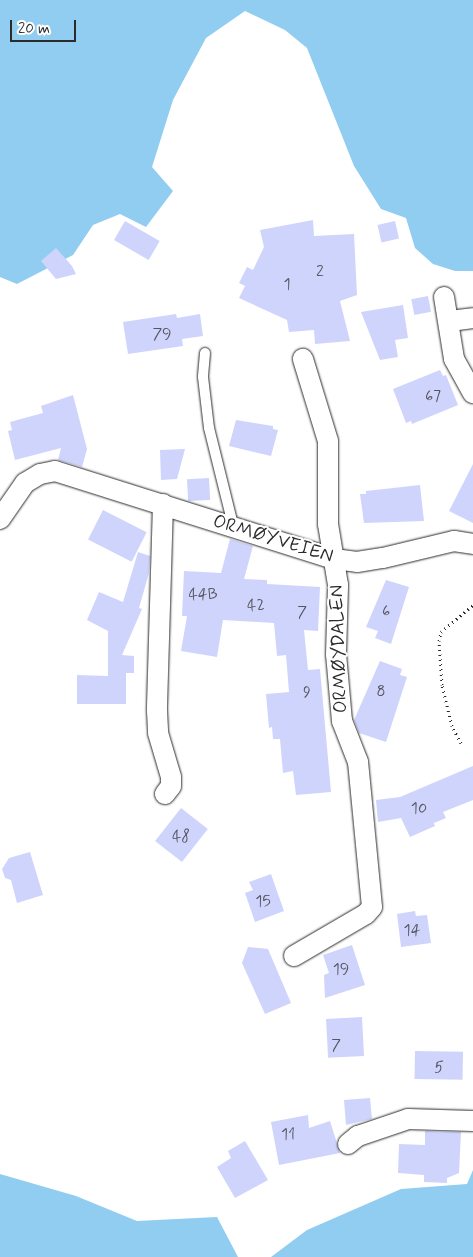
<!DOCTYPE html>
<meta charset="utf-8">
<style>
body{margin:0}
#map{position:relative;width:473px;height:1257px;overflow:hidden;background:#fff;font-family:Mynerve,sans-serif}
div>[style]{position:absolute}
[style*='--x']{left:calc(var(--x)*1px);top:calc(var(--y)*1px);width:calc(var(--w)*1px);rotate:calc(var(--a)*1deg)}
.water>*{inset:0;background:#90cdf1}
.building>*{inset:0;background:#cfd4fc;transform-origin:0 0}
.path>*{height:3px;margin-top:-1.5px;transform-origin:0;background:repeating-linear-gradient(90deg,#2b2b2b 0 1px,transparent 0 5px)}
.roads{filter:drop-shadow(0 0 1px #2b2b2b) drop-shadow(0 0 1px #2b2b2b)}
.service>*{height:10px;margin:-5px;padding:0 5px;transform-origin:5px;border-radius:5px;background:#fff}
.minor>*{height:20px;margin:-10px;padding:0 10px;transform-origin:10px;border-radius:10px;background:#fff}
span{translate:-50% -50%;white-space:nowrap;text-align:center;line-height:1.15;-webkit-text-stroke:4px #fff;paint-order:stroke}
.number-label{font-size:16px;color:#54555f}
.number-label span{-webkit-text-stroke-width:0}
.street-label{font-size:19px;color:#2b2b2b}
.scale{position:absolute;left:10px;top:20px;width:66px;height:22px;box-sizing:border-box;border:2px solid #2b2b2b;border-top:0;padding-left:6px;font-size:15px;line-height:18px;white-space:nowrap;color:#2b2b2b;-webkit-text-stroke:4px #fff;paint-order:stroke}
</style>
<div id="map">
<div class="water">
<i style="clip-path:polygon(0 0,473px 0,473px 271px,455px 271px,433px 264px,415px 248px,406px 218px,381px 209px,354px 166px,307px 48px,285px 30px,245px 11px,206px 38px,173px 100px,152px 167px,173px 191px,146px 227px,120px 214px,93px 225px,73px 255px,17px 284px,0 277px)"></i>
<i style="clip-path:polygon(473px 1170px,473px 1257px,271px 1257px,307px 1230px,401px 1189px,467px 1184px)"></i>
<i style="clip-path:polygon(0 1174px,76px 1196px,137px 1221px,217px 1217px,238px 1257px,0 1257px)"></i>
</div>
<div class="building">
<i style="clip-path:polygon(313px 220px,314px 236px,354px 234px,357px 295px,340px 301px,350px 341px,315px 344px,314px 330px,289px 332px,287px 320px,239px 298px,245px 286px,239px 283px,247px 267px,253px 270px,264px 247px,260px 230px)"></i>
<i style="left:125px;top:221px;width:40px;height:22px;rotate:30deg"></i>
<i style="left:395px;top:221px;width:18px;height:18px;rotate:77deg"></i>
<i style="clip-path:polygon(56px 248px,72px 266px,76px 274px,56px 279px,41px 261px)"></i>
<i style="left:428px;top:296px;width:16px;height:17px;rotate:79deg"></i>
<i style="clip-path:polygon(403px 305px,408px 338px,395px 340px,398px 357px,380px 360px,361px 312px)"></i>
<i style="clip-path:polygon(176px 314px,177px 318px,200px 314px,203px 336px,182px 339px,183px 346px,128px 354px,123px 322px)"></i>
<i style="clip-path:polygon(440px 370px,443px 376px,446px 375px,458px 405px,412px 424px,411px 421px,406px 423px,393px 389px)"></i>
<i style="clip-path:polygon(73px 395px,87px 449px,82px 467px,58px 460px,61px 448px,15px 460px,8px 431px,12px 430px,10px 422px,43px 413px,41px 406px)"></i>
<i style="clip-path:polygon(236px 420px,273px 426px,273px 429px,278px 430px,271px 456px,229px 446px)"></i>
<i style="clip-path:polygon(185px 449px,177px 479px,161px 480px,160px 450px)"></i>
<i style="clip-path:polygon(473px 464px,473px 523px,449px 511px)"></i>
<i style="left:209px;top:478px;width:22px;height:22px;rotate:87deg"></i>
<i style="clip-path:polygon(420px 485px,424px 521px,364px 523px,360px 494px,366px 494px,366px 491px)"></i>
<i style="left:103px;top:510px;width:49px;height:33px;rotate:27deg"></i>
<i style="clip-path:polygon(230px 539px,253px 546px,244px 579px,267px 580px,267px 584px,320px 587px,318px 631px,304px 630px,308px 670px,320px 669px,331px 792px,296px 795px,293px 771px,283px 773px,280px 739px,273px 739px,272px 727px,269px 728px,266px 694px,289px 692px,286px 655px,277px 656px,274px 623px,223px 620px,217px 657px,181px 651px,187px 616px,182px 616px,184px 571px,221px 573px)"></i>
<i style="clip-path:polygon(138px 552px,150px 556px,149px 573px,139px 608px,142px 609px,122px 655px,134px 656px,134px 673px,126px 673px,126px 704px,77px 704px,77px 675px,108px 676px,108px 631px,87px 620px,99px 592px,123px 602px)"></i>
<i style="clip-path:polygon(386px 580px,409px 587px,391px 644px,375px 638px,378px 631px,366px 627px)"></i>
<i style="clip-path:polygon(380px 661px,402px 669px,400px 675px,407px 677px,386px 742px,359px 733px,354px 720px)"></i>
<i style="clip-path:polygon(473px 766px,473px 800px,443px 812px,446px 818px,434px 823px,435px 826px,410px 837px,401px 818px,378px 822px,376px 800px,400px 797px)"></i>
<i style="left:181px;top:808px;width:34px;height:42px;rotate:38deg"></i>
<i style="clip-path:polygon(30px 852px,43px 895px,17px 903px,11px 880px,5px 878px,2px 869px,9px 858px)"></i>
<i style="clip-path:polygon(271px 874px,284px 911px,255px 922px,245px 893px,253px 890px,249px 882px)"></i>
<i style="clip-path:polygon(415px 911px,416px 916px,427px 915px,431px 943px,401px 947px,397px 914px)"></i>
<i style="clip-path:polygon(352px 945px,365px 985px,325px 998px,324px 975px,329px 973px,323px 955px)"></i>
<i style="clip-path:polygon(248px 947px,268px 949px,291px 1003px,265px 1014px,242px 963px)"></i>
<i style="left:362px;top:1017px;width:39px;height:36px;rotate:87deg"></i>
<i style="left:415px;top:1051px;width:48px;height:28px;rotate:1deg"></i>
<i style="clip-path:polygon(370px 1098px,372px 1119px,346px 1125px,344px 1100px)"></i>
<i style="clip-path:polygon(308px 1115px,309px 1128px,330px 1121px,340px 1153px,279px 1165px,271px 1122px)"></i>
<i style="clip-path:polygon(425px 1131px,461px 1132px,459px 1173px,447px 1178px,447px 1183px,424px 1182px,424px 1175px,398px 1173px,399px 1144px,425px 1145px)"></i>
<i style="clip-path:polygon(245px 1141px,268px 1180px,235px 1198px,217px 1167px,231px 1158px,228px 1151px)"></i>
</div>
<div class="path">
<i style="--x:461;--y:743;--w:19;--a:-118"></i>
<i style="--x:452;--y:726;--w:42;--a:-103.7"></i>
<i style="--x:442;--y:685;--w:44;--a:-93.9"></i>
<i style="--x:439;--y:641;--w:9;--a:-77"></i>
<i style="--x:441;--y:632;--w:42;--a:-40.2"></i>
</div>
<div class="roads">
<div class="service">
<i style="--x:205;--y:353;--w:24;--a:95"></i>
<i style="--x:203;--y:377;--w:51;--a:83.3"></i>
<i style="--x:209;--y:428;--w:100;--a:76.1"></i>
</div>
<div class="minor">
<i style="--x:444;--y:297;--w:63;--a:80.8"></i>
<i style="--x:454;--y:359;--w:39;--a:61"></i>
<i style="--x:450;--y:321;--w:23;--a:-7"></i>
<i style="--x:163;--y:504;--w:207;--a:91.7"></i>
<i style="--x:157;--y:711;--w:22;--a:87"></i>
<i style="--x:158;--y:733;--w:46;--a:73.5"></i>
<i style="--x:171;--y:777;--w:9;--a:90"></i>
<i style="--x:171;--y:786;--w:10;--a:127"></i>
<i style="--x:0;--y:519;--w:44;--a:-55.2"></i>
<i style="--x:25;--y:483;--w:17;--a:-31"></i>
<i style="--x:40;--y:474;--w:15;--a:-11"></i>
<i style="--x:55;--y:471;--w:293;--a:17.5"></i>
<i style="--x:334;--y:559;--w:23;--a:7"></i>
<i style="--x:357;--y:562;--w:26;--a:-9"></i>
<i style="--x:383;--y:558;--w:73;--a:-13.5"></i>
<i style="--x:454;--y:541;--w:19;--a:9"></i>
<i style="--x:294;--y:956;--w:83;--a:-30.3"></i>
<i style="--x:366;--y:914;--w:9;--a:-49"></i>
<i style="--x:372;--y:907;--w:146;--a:-95.5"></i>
<i style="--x:358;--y:762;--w:44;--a:-111.3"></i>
<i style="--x:342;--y:721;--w:67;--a:-95.1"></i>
<i style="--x:336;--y:654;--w:69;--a:-88.3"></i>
<i style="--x:338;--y:585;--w:62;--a:-99.3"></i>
<i style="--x:328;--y:524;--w:83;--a:-90"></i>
<i style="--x:328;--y:441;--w:86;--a:-107"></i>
<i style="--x:348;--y:1144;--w:13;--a:-39"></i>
<i style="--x:358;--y:1136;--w:53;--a:-18.8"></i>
<i style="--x:408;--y:1119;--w:65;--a:1.8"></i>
</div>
</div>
<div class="number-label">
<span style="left:320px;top:272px">2</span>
<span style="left:287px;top:285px">1</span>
<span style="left:162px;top:335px">79</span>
<span style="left:433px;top:397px">67</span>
<span style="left:203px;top:595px">44B</span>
<span style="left:256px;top:606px">42</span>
<span style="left:386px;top:612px">6</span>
<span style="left:302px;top:613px">7</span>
<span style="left:381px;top:692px">8</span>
<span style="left:307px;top:693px">9</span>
<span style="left:419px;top:809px">10</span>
<span style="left:181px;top:837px">48</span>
<span style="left:263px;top:902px">15</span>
<span style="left:412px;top:931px">14</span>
<span style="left:341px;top:970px">19</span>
<span style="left:336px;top:1046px">7</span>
<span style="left:439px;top:1068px">5</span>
<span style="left:288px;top:1135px">11</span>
</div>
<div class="street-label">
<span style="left:273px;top:539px;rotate:17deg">ORMØYVEIEN</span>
<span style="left:339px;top:649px;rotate:-92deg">ORMØYDALEN</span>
</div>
<div class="scale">20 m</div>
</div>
